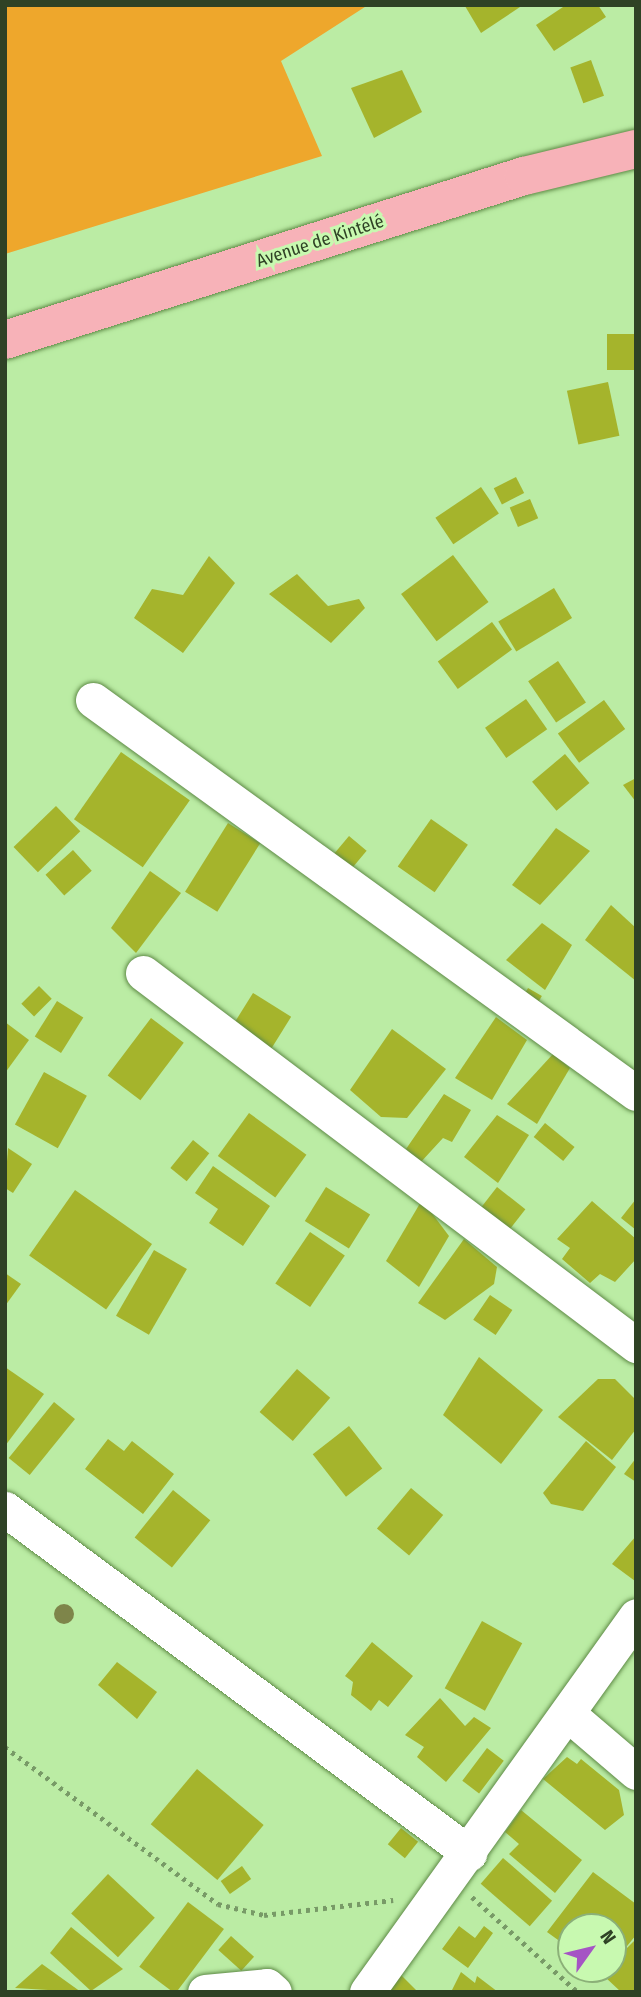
<!DOCTYPE html>
<meta charset="utf-8">
<style>
body{margin:0}
#map{position:relative;width:641px;height:1997px;overflow:hidden;background:#bbeca4;font-family:"Fira Sans Condensed",sans-serif}
div>[style]{position:absolute}
[style*='--x']{left:calc(var(--x)*1px);top:calc(var(--y)*1px);width:calc(var(--w)*1px);rotate:calc(var(--a)*1deg)}
.green>*{inset:0;background:#eea72c}
.building>*{inset:0;background:#a5b42c;transform-origin:0 0}
.path>*{height:4.5px;margin-top:-2.25px;transform-origin:0;background:repeating-linear-gradient(90deg,#789a67 0 3.5px,transparent 0 8.5px)}
.roads{filter:drop-shadow(0 0 2px #5e8a46) drop-shadow(0 0 2px #5e8a46)}
.minor>*{height:35px;margin:-17.5px;padding:0 17.5px;transform-origin:17.5px;border-radius:17.5px;background:#fff}
.major>*{height:38px;margin:-19px;padding:0 19px;transform-origin:19px;border-radius:19px;background:#f7b2b8}
.trees>*{width:20px;height:20px;margin:-10px;border-radius:50%;background:#7e854a}
span{translate:-50% -50%;white-space:nowrap;text-align:center;line-height:1.15;-webkit-text-stroke:6px #c8f9b0;paint-order:stroke}
.street-label{font-size:18px;color:#2f4225}
.frame{position:absolute;inset:0;border:7px solid #2f4225;pointer-events:none}
.north{position:absolute;left:557px;top:1913px;width:70px;height:70px;box-sizing:border-box;background:#c8f9b0;border:2px solid #8bb078;border-radius:50%;rotate:56deg;font-size:19px;font-weight:700;line-height:28px;text-align:center;color:#2f4225}
.north::after{content:'';display:block;margin:auto;width:24px;height:32px;background:#a554c4;clip-path:polygon(50% 0,100% 100%,50% 72%,0 100%)}
</style>
<div id="map">
<div class="green">
<i style="clip-path:polygon(5px 5px,368px 5px,281px 61px,322px 156px,5px 254px)"></i>
</div>
<div class="building">
<i style="clip-path:polygon(523px 5px,481px 33px,465px 6px,466px 5px)"></i>
<i style="clip-path:polygon(566px 5px,598px 5px,606px 17px,554px 51px,536px 25px)"></i>
<i style="left:591px;top:60px;width:38px;height:22px;rotate:70deg"></i>
<i style="clip-path:polygon(402px 70px,422px 112px,374px 138px,351px 88px)"></i>
<i style="left:636px;top:334px;width:36px;height:29px;rotate:90deg"></i>
<i style="left:608px;top:382px;width:55px;height:42px;rotate:78deg"></i>
<i style="left:516px;top:477px;width:18px;height:25px;rotate:63deg"></i>
<i style="left:481px;top:487px;width:32px;height:55px;rotate:56deg"></i>
<i style="left:530px;top:499px;width:21px;height:22px;rotate:67deg"></i>
<i style="left:453px;top:555px;width:59px;height:65px;rotate:53deg"></i>
<i style="clip-path:polygon(209px 556px,235px 583px,183px 653px,134px 618px,152px 589px,183px 595px)"></i>
<i style="clip-path:polygon(297px 574px,328px 606px,359px 599px,365px 608px,331px 643px,269px 594px)"></i>
<i style="left:554px;top:588px;width:35px;height:65px;rotate:59deg"></i>
<i style="left:492px;top:622px;width:34px;height:67px;rotate:54deg"></i>
<i style="left:558px;top:661px;width:50px;height:36px;rotate:56deg"></i>
<i style="left:526px;top:699px;width:37px;height:50px;rotate:55deg"></i>
<i style="left:604px;top:700px;width:36px;height:57px;rotate:54deg"></i>
<i style="left:121px;top:752px;width:84px;height:82px;rotate:35deg"></i>
<i style="left:565px;top:754px;width:38px;height:43px;rotate:50deg"></i>
<i style="clip-path:polygon(636px 778px,636px 802px,623px 785px)"></i>
<i style="left:56px;top:806px;width:35px;height:59px;rotate:46deg"></i>
<i style="left:431px;top:819px;width:45px;height:58px;rotate:35deg"></i>
<i style="left:228px;top:823px;width:38px;height:81px;rotate:32deg"></i>
<i style="clip-path:polygon(556px 828px,590px 851px,540px 905px,512px 885px)"></i>
<i style="left:349px;top:836px;width:23px;height:29px;rotate:40deg"></i>
<i style="left:73px;top:850px;width:28px;height:37px;rotate:48deg"></i>
<i style="clip-path:polygon(150px 871px,181px 893px,136px 953px,111px 928px)"></i>
<i style="clip-path:polygon(611px 905px,636px 928px,636px 981px,585px 940px)"></i>
<i style="clip-path:polygon(542px 923px,572px 945px,545px 990px,506px 960px)"></i>
<i style="left:39px;top:986px;width:18px;height:25px;rotate:45deg"></i>
<i style="left:528px;top:988px;width:16px;height:16px;rotate:30deg"></i>
<i style="left:253px;top:993px;width:45px;height:42px;rotate:32deg"></i>
<i style="left:57px;top:1001px;width:31px;height:42px;rotate:32deg"></i>
<i style="clip-path:polygon(496px 1017px,527px 1040px,492px 1100px,455px 1078px)"></i>
<i style="left:151px;top:1018px;width:41px;height:72px;rotate:37deg"></i>
<i style="clip-path:polygon(5px 1022px,29px 1040px,5px 1073px)"></i>
<i style="clip-path:polygon(392px 1029px,446px 1069px,407px 1118px,381px 1117px,350px 1090px)"></i>
<i style="clip-path:polygon(553px 1054px,570px 1068px,537px 1124px,507px 1104px)"></i>
<i style="left:44px;top:1072px;width:49px;height:60px;rotate:29deg"></i>
<i style="clip-path:polygon(444px 1094px,471px 1110px,452px 1142px,443px 1138px,420px 1163px,406px 1149px)"></i>
<i style="left:249px;top:1113px;width:71px;height:53px;rotate:36deg"></i>
<i style="clip-path:polygon(497px 1115px,529px 1135px,498px 1183px,464px 1157px)"></i>
<i style="left:545px;top:1123px;width:38px;height:18px;rotate:39deg"></i>
<i style="left:193px;top:1140px;width:21px;height:36px;rotate:39deg"></i>
<i style="clip-path:polygon(8px 1148px,32px 1164px,13px 1193px,5px 1188px)"></i>
<i style="clip-path:polygon(213px 1166px,270px 1206px,243px 1246px,209px 1223px,218px 1209px,195px 1193px)"></i>
<i style="left:326px;top:1187px;width:52px;height:40px;rotate:32deg"></i>
<i style="left:497px;top:1187px;width:36px;height:30px;rotate:38deg"></i>
<i style="left:75px;top:1190px;width:94px;height:80px;rotate:35deg"></i>
<i style="clip-path:polygon(636px 1199px,636px 1230px,621px 1218px)"></i>
<i style="clip-path:polygon(422px 1200px,449px 1236px,419px 1287px,386px 1261px)"></i>
<i style="clip-path:polygon(592px 1201px,636px 1239px,636px 1259px,615px 1282px,600px 1274px,590px 1283px,562px 1259px,570px 1248px,557px 1239px)"></i>
<i style="left:310px;top:1232px;width:42px;height:62px;rotate:34deg"></i>
<i style="clip-path:polygon(464px 1239px,497px 1267px,494px 1284px,445px 1320px,418px 1303px)"></i>
<i style="left:154px;top:1250px;width:38px;height:76px;rotate:30deg"></i>
<i style="clip-path:polygon(5px 1273px,21px 1284px,5px 1306px)"></i>
<i style="left:490px;top:1295px;width:27px;height:30px;rotate:34deg"></i>
<i style="clip-path:polygon(479px 1357px,543px 1410px,501px 1464px,443px 1415px)"></i>
<i style="clip-path:polygon(5px 1367px,44px 1394px,5px 1446px)"></i>
<i style="left:297px;top:1369px;width:44px;height:57px;rotate:41deg"></i>
<i style="clip-path:polygon(598px 1379px,615px 1379px,636px 1400px,636px 1429px,612px 1460px,558px 1417px)"></i>
<i style="left:54px;top:1402px;width:27px;height:72px;rotate:39deg"></i>
<i style="left:349px;top:1426px;width:54px;height:46px;rotate:52deg"></i>
<i style="clip-path:polygon(108px 1439px,124px 1451px,132px 1441px,174px 1474px,143px 1514px,85px 1469px)"></i>
<i style="clip-path:polygon(586px 1441px,616px 1467px,583px 1511px,551px 1504px,543px 1493px)"></i>
<i style="clip-path:polygon(636px 1458px,636px 1482px,624px 1474px)"></i>
<i style="left:411px;top:1488px;width:42px;height:53px;rotate:40deg"></i>
<i style="left:173px;top:1490px;width:48px;height:61px;rotate:39deg"></i>
<i style="clip-path:polygon(636px 1536px,636px 1580px,635px 1581px,612px 1564px)"></i>
<i style="left:482px;top:1621px;width:46px;height:77px;rotate:29deg"></i>
<i style="clip-path:polygon(372px 1642px,413px 1676px,388px 1707px,379px 1700px,371px 1711px,351px 1695px,353px 1682px,345px 1676px)"></i>
<i style="clip-path:polygon(117px 1662px,157px 1692px,137px 1719px,98px 1685px)"></i>
<i style="clip-path:polygon(440px 1698px,465px 1726px,474px 1717px,491px 1728px,446px 1782px,417px 1757px,424px 1747px,405px 1735px)"></i>
<i style="left:487px;top:1748px;width:21px;height:41px;rotate:37deg"></i>
<i style="clip-path:polygon(567px 1757px,577px 1764px,581px 1759px,619px 1790px,624px 1815px,605px 1830px,543px 1779px)"></i>
<i style="left:197px;top:1769px;width:87px;height:72px;rotate:40deg"></i>
<i style="clip-path:polygon(521px 1810px,582px 1860px,555px 1893px,509px 1854px,519px 1844px,505px 1832px)"></i>
<i style="left:401px;top:1828px;width:22px;height:21px;rotate:39deg"></i>
<i style="left:503px;top:1858px;width:65px;height:34px;rotate:41deg"></i>
<i style="left:242px;top:1866px;width:16px;height:26px;rotate:55deg"></i>
<i style="clip-path:polygon(593px 1872px,636px 1904px,636px 1935px,619px 1956px,636px 1939px,636px 1992px,621px 1992px,604px 1976px,617px 1960px,613px 1927px,571px 1927px,565px 1945px,547px 1932px)"></i>
<i style="left:108px;top:1874px;width:64px;height:54px;rotate:43deg"></i>
<i style="left:188px;top:1902px;width:45px;height:81px;rotate:37deg"></i>
<i style="clip-path:polygon(459px 1926px,475px 1938px,484px 1926px,493px 1933px,468px 1968px,442px 1949px)"></i>
<i style="clip-path:polygon(71px 1927px,123px 1969px,91px 1991px,50px 1953px)"></i>
<i style="left:231px;top:1936px;width:31px;height:19px;rotate:42deg"></i>
<i style="clip-path:polygon(42px 1964px,81px 1992px,15px 1988px)"></i>
<i style="clip-path:polygon(396px 1970px,418px 1992px,382px 1992px)"></i>
<i style="clip-path:polygon(461px 1972px,475px 1983px,477px 1976px,498px 1992px,451px 1992px)"></i>
</div>
<div class="path">
<i style="--x:5;--y:1747;--w:265;--a:36.4"></i>
<i style="--x:218;--y:1904;--w:47;--a:13.4"></i>
<i style="--x:264;--y:1915;--w:130;--a:-6.6"></i>
<i style="--x:472;--y:1897;--w:142;--a:41.9"></i>
</div>
<div class="roads">
<div class="minor">
<i style="--x:93;--y:700;--w:670;--a:35.9"></i>
<i style="--x:143;--y:973;--w:618;--a:37.04"></i>
<i style="--x:5;--y:1509;--w:578;--a:36.55"></i>
<i style="--x:568;--y:1714;--w:89;--a:40.5"></i>
<i style="--x:205;--y:1992;--w:62;--a:-5.5"></i>
<i style="--x:267;--y:1986;--w:9;--a:41"></i>
<i style="--x:367;--y:1992;--w:462;--a:-54.4"></i>
</div>
<div class="major">
<i style="--x:5;--y:340;--w:544;--a:-17.54"></i>
<i style="--x:524;--y:176;--w:115;--a:-13.6"></i>
</div>
</div>
<div class="trees">
<i style="left:64px;top:1614px"></i>
</div>
<div class="street-label">
<span style="left:320px;top:241px;rotate:-18deg">Avenue de Kintélé</span>
</div>
<div class="frame"></div>
<div class="north">N</div>
</div>
